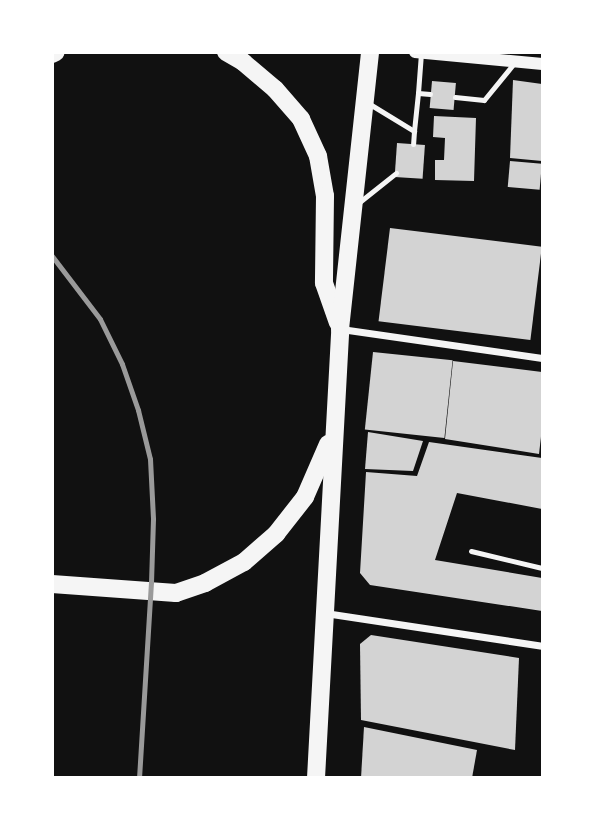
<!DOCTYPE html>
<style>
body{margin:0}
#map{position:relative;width:595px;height:830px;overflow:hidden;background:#111;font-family:"Roboto Condensed",sans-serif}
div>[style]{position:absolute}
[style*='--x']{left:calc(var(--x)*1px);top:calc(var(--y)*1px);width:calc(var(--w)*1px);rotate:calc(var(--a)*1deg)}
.building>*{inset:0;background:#d3d3d3;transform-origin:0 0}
.service>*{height:5px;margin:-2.5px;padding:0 2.5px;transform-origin:2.5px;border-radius:2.5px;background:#f5f5f5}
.minor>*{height:7px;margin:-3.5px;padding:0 3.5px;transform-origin:3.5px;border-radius:3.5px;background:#f5f5f5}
.tertiary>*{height:12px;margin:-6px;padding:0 6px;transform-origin:6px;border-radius:6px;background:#f5f5f5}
.primary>*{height:18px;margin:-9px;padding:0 9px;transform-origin:9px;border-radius:9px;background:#f5f5f5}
.rail>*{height:5px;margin:-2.5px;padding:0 2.5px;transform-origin:2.5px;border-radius:2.5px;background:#9a9a9a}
span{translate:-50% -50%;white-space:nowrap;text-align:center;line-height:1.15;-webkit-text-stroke:5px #fff;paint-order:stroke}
.frame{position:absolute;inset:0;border:54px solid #fff;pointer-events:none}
</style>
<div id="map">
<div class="building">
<i style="clip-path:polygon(513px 80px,542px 84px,542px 161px,510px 158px)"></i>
<i style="left:432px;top:81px;width:24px;height:27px;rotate:5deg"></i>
<i style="clip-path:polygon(434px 116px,476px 118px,474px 181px,435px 180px,435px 160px,444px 160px,445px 138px,433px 137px)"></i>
<i style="left:397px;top:143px;width:28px;height:34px;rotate:4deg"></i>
<i style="left:510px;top:161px;width:32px;height:26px;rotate:5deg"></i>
<i style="left:390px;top:228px;width:153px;height:94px;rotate:7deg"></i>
<i style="left:373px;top:352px;width:80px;height:78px;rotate:6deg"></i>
<i style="clip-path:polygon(453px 361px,542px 372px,542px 428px,539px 454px,445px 439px)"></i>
<i style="clip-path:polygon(368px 432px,423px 441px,413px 471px,365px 469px)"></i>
<i style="clip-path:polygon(429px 442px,542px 458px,542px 509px,457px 493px,435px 560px,542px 578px,542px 611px,370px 585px,360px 573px,366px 472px,417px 476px)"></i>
<i style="clip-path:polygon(371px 635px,519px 658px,515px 750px,361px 720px,360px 644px)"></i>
<i style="clip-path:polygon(364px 727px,477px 750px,472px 778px,361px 778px)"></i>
</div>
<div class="service">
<i style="--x:421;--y:53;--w:40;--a:94.3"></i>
<i style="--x:418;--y:93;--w:12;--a:5"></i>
<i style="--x:455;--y:97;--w:29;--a:6"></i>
<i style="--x:484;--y:100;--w:49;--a:-50.8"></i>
<i style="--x:368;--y:103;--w:54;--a:31.3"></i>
<i style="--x:414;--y:131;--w:13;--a:94"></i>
<i style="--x:414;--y:131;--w:38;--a:-84"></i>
<i style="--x:357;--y:204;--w:50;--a:-38.5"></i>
<i style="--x:471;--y:551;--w:73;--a:13.5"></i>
</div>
<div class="minor">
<i style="--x:341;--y:329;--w:203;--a:8.2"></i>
<i style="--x:325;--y:613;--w:219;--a:8.6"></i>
</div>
<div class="tertiary">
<i style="--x:415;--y:52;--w:128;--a:5.4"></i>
</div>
<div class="primary">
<i style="--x:226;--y:52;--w:20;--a:30"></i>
<i style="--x:243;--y:62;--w:42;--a:40.2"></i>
<i style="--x:275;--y:89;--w:40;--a:49"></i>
<i style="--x:301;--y:119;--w:41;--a:65.3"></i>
<i style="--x:318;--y:156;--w:41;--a:80.1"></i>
<i style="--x:325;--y:196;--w:87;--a:90.7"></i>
<i style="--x:324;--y:283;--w:42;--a:70.7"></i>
<i style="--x:52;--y:54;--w:4;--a:-27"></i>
<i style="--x:52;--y:584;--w:124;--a:4.2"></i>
<i style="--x:176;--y:593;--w:31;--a:-19"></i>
<i style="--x:205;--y:583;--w:44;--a:-28.3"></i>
<i style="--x:244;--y:562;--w:43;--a:-41.2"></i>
<i style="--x:276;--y:534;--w:47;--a:-51.9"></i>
<i style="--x:305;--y:497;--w:58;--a:-66.5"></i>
<i style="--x:316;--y:778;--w:450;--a:-86.9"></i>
<i style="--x:340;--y:329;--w:279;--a:-83.8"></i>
</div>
<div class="rail">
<i style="--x:52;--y:256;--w:79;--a:52.7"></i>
<i style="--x:100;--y:319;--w:50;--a:63.9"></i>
<i style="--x:122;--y:364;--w:49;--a:70.8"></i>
<i style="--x:138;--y:410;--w:50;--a:76.2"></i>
<i style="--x:150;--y:459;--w:60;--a:87.1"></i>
<i style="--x:153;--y:519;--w:63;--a:91.8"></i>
<i style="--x:151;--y:582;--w:196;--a:93.5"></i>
</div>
<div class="frame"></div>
</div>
